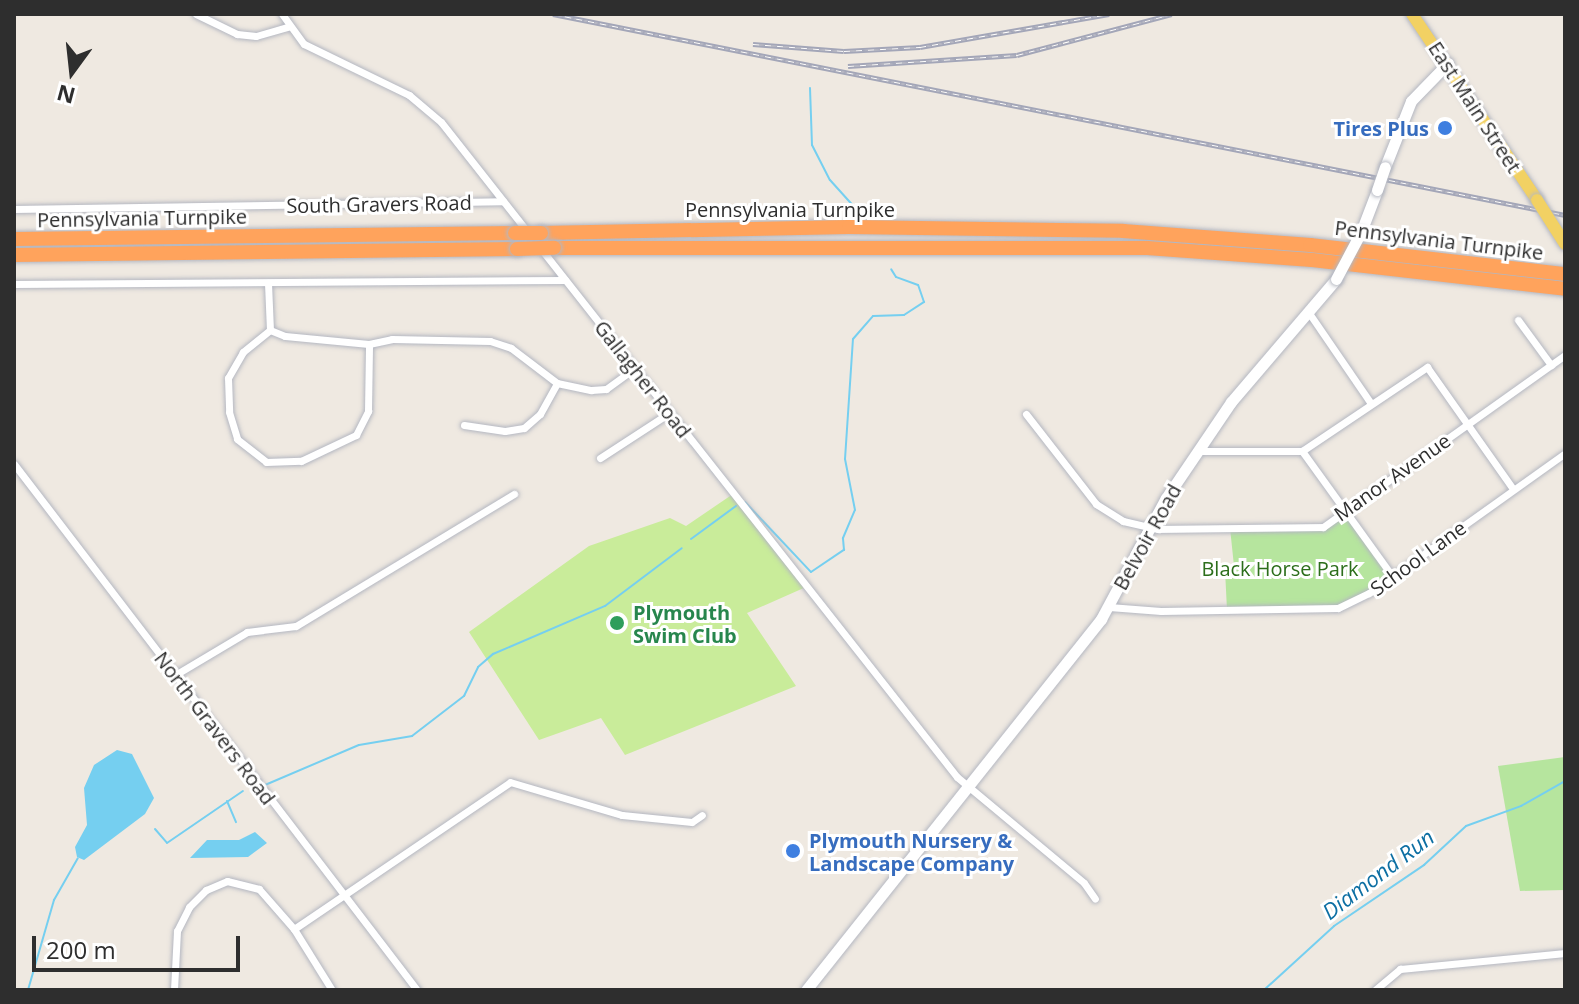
<!DOCTYPE html>
<style>
body{margin:0}
#map{position:relative;width:1579px;height:1004px;overflow:hidden;background:#efe9e1;font-family:"Open Sans",sans-serif}
div>[style]{position:absolute}
[style*='--x']{left:calc(var(--x)*1px);top:calc(var(--y)*1px);width:calc(var(--w)*1px);rotate:calc(var(--a)*1deg)}
.green>*{inset:0;background:#b6e59e}
.pitch>*{inset:0;background:#c9ec9a}
.water>*{inset:0;background:#75cff0}
.stream>*{height:2px;margin:-1px;padding:0 1px;transform-origin:1px;border-radius:1px;background:#75cff0}
.roads{filter:drop-shadow(0 0 2px #b4b7c1) drop-shadow(0 0 2px #b4b7c1)}
.street>*{height:7px;margin:-3.5px;padding:0 3.5px;transform-origin:3.5px;border-radius:3.5px;background:#fff}
.secondary>*{height:11px;margin:-5.5px;padding:0 5.5px;transform-origin:5.5px;border-radius:5.5px;background:#fff}
.primary>*{height:12px;margin:-6px;padding:0 6px;transform-origin:6px;border-radius:6px;background:#f2d163}
.highway>*{height:14px;margin:-7px;padding:0 7px;transform-origin:7px;border-radius:7px;background:#ffa35c}
.rail>*{height:5px;margin-top:-2.5px;transform-origin:0;background:repeating-linear-gradient(90deg,#fff 0 6px,#a3a6b8 0 12px);box-sizing:border-box;border-block:2px solid #a3a6b8}
.bridges{filter:drop-shadow(0 0 2px #b4b7c1) drop-shadow(0 0 2px #b4b7c1)}
.secondary-bridge>*{height:11px;margin:-5.5px;padding:0 5.5px;transform-origin:5.5px;border-radius:5.5px;background:#fff}
.primary-bridge>*{height:12px;margin:-6px;padding:0 6px;transform-origin:6px;border-radius:6px;background:#f2d163}
.highway-bridge>*{height:14px;margin:-7px;padding:0 7px;transform-origin:7px;border-radius:7px;background:#ffa35c}
.dots>*{width:22px;height:22px;translate:-50% -50%;box-sizing:border-box;border:4px solid #fff;border-radius:50%}
span{translate:-50% -50%;white-space:nowrap;text-align:center;line-height:1.15;-webkit-text-stroke:6px #fff;paint-order:stroke}
.street-label{font-size:20px;color:#2e2e2e}
.shop-label{font-size:20px;color:#366cbe;font-weight:700}
.right{translate:-100% -50%;text-align:right}
.left{translate:0 -50%;text-align:left}
.park-label{font-size:20px;color:#2c6e1b}
.leisure-label{font-size:20px;color:#27864d;font-weight:700}
.water-label{font-size:22px;color:#0d6fa3;font-style:italic}
.frame{position:absolute;inset:0;border:16px solid #2e2e2e;pointer-events:none}
.north{position:absolute;left:32px;top:32px;width:80px;height:80px;-webkit-text-stroke:6px #fff;paint-order:stroke;rotate:195deg;font-size:22px;font-weight:700;line-height:32px;text-align:center;color:#2e2e2e}
.north::after{content:'';display:block;margin:auto;width:28px;height:36px;background:#2e2e2e;clip-path:polygon(50% 0,100% 100%,50% 72%,0 100%)}
.scale{position:absolute;left:32px;top:936px;width:208px;height:36px;box-sizing:border-box;border:4px solid #2e2e2e;border-top:0;padding-left:10px;font-size:24px;line-height:28px;white-space:nowrap;color:#2e2e2e;-webkit-text-stroke:6px #fff;paint-order:stroke}
</style>
<div id="map">
<div class="green">
<i style="clip-path:polygon(1345px 511px,1393px 577px,1338px 608px,1227px 610px,1225px 570px,1234px 566px,1230px 528px,1323px 527px)"></i>
<i style="clip-path:polygon(1565px 757px,1565px 890px,1520px 891px,1498px 766px)"></i>
</div>
<div class="pitch">
<i style="clip-path:polygon(733px 494px,806px 587px,747px 613px,796px 686px,625px 755px,601px 718px,539px 740px,469px 632px,589px 546px,670px 518px,686px 526px)"></i>
</div>
<div class="water">
<i style="clip-path:polygon(117px 750px,132px 754px,154px 798px,145px 814px,84px 860px,77px 857px,75px 847px,87px 825px,84px 788px,94px 765px)"></i>
<i style="clip-path:polygon(255px 832px,267px 843px,248px 857px,190px 858px,207px 840px,239px 840px)"></i>
</div>
<div class="stream">
<i style="--x:810;--y:88;--w:57;--a:88"></i>
<i style="--x:812;--y:145;--w:39;--a:63"></i>
<i style="--x:830;--y:180;--w:36;--a:48"></i>
<i style="--x:745;--y:502;--w:96;--a:46.7"></i>
<i style="--x:811;--y:572;--w:40;--a:-34"></i>
<i style="--x:844;--y:550;--w:12;--a:-95"></i>
<i style="--x:843;--y:538;--w:30;--a:-67"></i>
<i style="--x:855;--y:510;--w:52;--a:-101.1"></i>
<i style="--x:845;--y:459;--w:120;--a:-86.2"></i>
<i style="--x:853;--y:339;--w:30;--a:-49"></i>
<i style="--x:873;--y:316;--w:31;--a:-2"></i>
<i style="--x:904;--y:315;--w:24;--a:-33"></i>
<i style="--x:924;--y:302;--w:18;--a:-109"></i>
<i style="--x:918;--y:285;--w:23;--a:-160"></i>
<i style="--x:896;--y:277;--w:9;--a:-122"></i>
<i style="--x:691;--y:539;--w:56;--a:-36.3"></i>
<i style="--x:265;--y:785;--w:102;--a:-23.1"></i>
<i style="--x:359;--y:745;--w:54;--a:-9.6"></i>
<i style="--x:412;--y:736;--w:66;--a:-37.6"></i>
<i style="--x:464;--y:696;--w:32;--a:-64"></i>
<i style="--x:478;--y:667;--w:20;--a:-41"></i>
<i style="--x:493;--y:654;--w:122;--a:-23.2"></i>
<i style="--x:605;--y:606;--w:96;--a:-37"></i>
<i style="--x:227;--y:801;--w:23;--a:67"></i>
<i style="--x:155;--y:829;--w:18;--a:49"></i>
<i style="--x:167;--y:843;--w:92;--a:-34.4"></i>
<i style="--x:28;--y:990;--w:94;--a:-73.9"></i>
<i style="--x:54;--y:900;--w:48;--a:-60.3"></i>
<i style="--x:1264;--y:990;--w:95;--a:-42.4"></i>
<i style="--x:1334;--y:926;--w:109;--a:-34.1"></i>
<i style="--x:1424;--y:865;--w:57;--a:-42.9"></i>
<i style="--x:1466;--y:826;--w:59;--a:-20"></i>
<i style="--x:1521;--y:806;--w:51;--a:-29.6"></i>
</div>
<div class="roads">
<div class="street">
<i style="--x:196;--y:14;--w:46;--a:26"></i>
<i style="--x:237;--y:34;--w:19;--a:6"></i>
<i style="--x:256;--y:36;--w:33;--a:-16"></i>
<i style="--x:282;--y:14;--w:37;--a:54"></i>
<i style="--x:304;--y:44;--w:117;--a:25.9"></i>
<i style="--x:409;--y:95;--w:42;--a:40.2"></i>
<i style="--x:441;--y:122;--w:834;--a:51.77"></i>
<i style="--x:957;--y:777;--w:165;--a:39.8"></i>
<i style="--x:1084;--y:883;--w:19;--a:55"></i>
<i style="--x:14;--y:209;--w:489;--a:-0.9"></i>
<i style="--x:268;--y:283;--w:47;--a:87.6"></i>
<i style="--x:270;--y:330;--w:16;--a:22"></i>
<i style="--x:285;--y:336;--w:84;--a:5.4"></i>
<i style="--x:369;--y:344;--w:24;--a:-12"></i>
<i style="--x:392;--y:339;--w:98;--a:1.2"></i>
<i style="--x:490;--y:341;--w:22;--a:18"></i>
<i style="--x:511;--y:348;--w:58;--a:37.3"></i>
<i style="--x:557;--y:383;--w:35;--a:12"></i>
<i style="--x:591;--y:390;--w:15;--a:-4"></i>
<i style="--x:606;--y:389;--w:34;--a:-36"></i>
<i style="--x:14;--y:284;--w:551;--a:-0.42"></i>
<i style="--x:1309;--y:313;--w:108;--a:55.6"></i>
<i style="--x:1518;--y:320;--w:56;--a:53.7"></i>
<i style="--x:270;--y:330;--w:35;--a:141"></i>
<i style="--x:243;--y:352;--w:30;--a:120"></i>
<i style="--x:228;--y:378;--w:34;--a:88"></i>
<i style="--x:229;--y:412;--w:28;--a:73"></i>
<i style="--x:237;--y:439;--w:37;--a:38"></i>
<i style="--x:266;--y:462;--w:35;--a:-2"></i>
<i style="--x:301;--y:461;--w:61;--a:-25.3"></i>
<i style="--x:356;--y:435;--w:27;--a:-63"></i>
<i style="--x:368;--y:411;--w:67;--a:-89.1"></i>
<i style="--x:1026;--y:414;--w:114;--a:52.1"></i>
<i style="--x:1096;--y:504;--w:32;--a:32"></i>
<i style="--x:1123;--y:521;--w:36;--a:13"></i>
<i style="--x:1158;--y:529;--w:165;--a:-0.7"></i>
<i style="--x:1323;--y:527;--w:297;--a:-35.4"></i>
<i style="--x:464;--y:425;--w:41;--a:8.3"></i>
<i style="--x:505;--y:431;--w:19;--a:-9"></i>
<i style="--x:524;--y:428;--w:21;--a:-41"></i>
<i style="--x:540;--y:414;--w:35;--a:-61"></i>
<i style="--x:1196;--y:451;--w:106;--a:0"></i>
<i style="--x:1302;--y:451;--w:151;--a:-33.9"></i>
<i style="--x:1427;--y:367;--w:149;--a:54.8"></i>
<i style="--x:1302;--y:451;--w:155;--a:54.2"></i>
<i style="--x:600;--y:458;--w:82;--a:-33.1"></i>
<i style="--x:14;--y:464;--w:663;--a:52.54"></i>
<i style="--x:1109;--y:607;--w:52;--a:4.4"></i>
<i style="--x:1161;--y:611;--w:177;--a:-1"></i>
<i style="--x:1338;--y:608;--w:34;--a:-26"></i>
<i style="--x:1369;--y:593;--w:241;--a:-35.5"></i>
<i style="--x:175;--y:675;--w:84;--a:-30.8"></i>
<i style="--x:247;--y:632;--w:49;--a:-7"></i>
<i style="--x:296;--y:626;--w:255;--a:-31.2"></i>
<i style="--x:294;--y:929;--w:261;--a:-34.2"></i>
<i style="--x:510;--y:782;--w:117;--a:16.4"></i>
<i style="--x:622;--y:815;--w:70;--a:5.7"></i>
<i style="--x:692;--y:822;--w:12;--a:-35"></i>
<i style="--x:174;--y:990;--w:59;--a:-87.1"></i>
<i style="--x:177;--y:931;--w:27;--a:-63"></i>
<i style="--x:189;--y:907;--w:24;--a:-45"></i>
<i style="--x:206;--y:890;--w:23;--a:-23"></i>
<i style="--x:227;--y:881;--w:33;--a:14"></i>
<i style="--x:259;--y:889;--w:53;--a:48.8"></i>
<i style="--x:294;--y:929;--w:72;--a:58.1"></i>
<i style="--x:1375;--y:990;--w:33;--a:-40"></i>
<i style="--x:1400;--y:969;--w:166;--a:-5.5"></i>
</div>
<div class="secondary">
<i style="--x:1385;--y:167;--w:71;--a:-68.5"></i>
<i style="--x:1411;--y:101;--w:53;--a:-45.8"></i>
<i style="--x:1361;--y:232;--w:45;--a:-69.1"></i>
<i style="--x:806;--y:990;--w:474;--a:-51.5"></i>
<i style="--x:1101;--y:619;--w:137;--a:-61.8"></i>
<i style="--x:1166;--y:498;--w:116;--a:-55.9"></i>
<i style="--x:1231;--y:402;--w:162;--a:-49.5"></i>
</div>
<div class="primary">
<i style="--x:1412;--y:14;--w:224;--a:56.1"></i>
</div>
<div class="highway">
<i style="--x:541;--y:233;--w:308;--a:-1.1"></i>
<i style="--x:849;--y:227;--w:274;--a:0.8"></i>
<i style="--x:1123;--y:231;--w:188;--a:4.3"></i>
<i style="--x:1310;--y:245;--w:257;--a:6.5"></i>
<i style="--x:14;--y:239;--w:501;--a:-0.69"></i>
<i style="--x:554;--y:248;--w:593;--a:0"></i>
<i style="--x:1147;--y:248;--w:165;--a:4.2"></i>
<i style="--x:1312;--y:260;--w:255;--a:6.5"></i>
<i style="--x:14;--y:255;--w:503;--a:-0.68"></i>
</div>
</div>
<div class="rail">
<i style="--x:553;--y:14;--w:1032;--a:11.23"></i>
<i style="--x:753;--y:44;--w:91;--a:4.4"></i>
<i style="--x:844;--y:51;--w:76;--a:-3"></i>
<i style="--x:920;--y:47;--w:192;--a:-9.9"></i>
<i style="--x:848;--y:66;--w:169;--a:-3.7"></i>
<i style="--x:1017;--y:55;--w:160;--a:-14.8"></i>
</div>
<div class="bridges">
<div class="secondary-bridge">
<i style="--x:1377;--y:190;--w:24;--a:-71"></i>
<i style="--x:1336;--y:279;--w:53;--a:-62"></i>
</div>
<div class="primary-bridge">
<i style="--x:1537;--y:200;--w:52;--a:57.5"></i>
</div>
<div class="highway-bridge">
<i style="--x:515;--y:233;--w:26;--a:0"></i>
<i style="--x:517;--y:249;--w:37;--a:-2"></i>
</div>
</div>
<div class="dots">
<i style="left:1445px;top:128px;background:#3f7fe0"></i>
<i style="left:617px;top:623px;background:#2e9e5b"></i>
<i style="left:793px;top:851px;background:#3f7fe0"></i>
</div>
<div class="street-label">
<span style="left:1475px;top:107px;rotate:57deg">East Main Street</span>
<span style="left:379px;top:204px;rotate:-1deg">South Gravers Road</span>
<span style="left:790px;top:209px">Pennsylvania Turnpike</span>
<span style="left:142px;top:218px;rotate:-1deg">Pennsylvania Turnpike</span>
<span style="left:1439px;top:240px;rotate:7deg">Pennsylvania Turnpike</span>
<span style="left:643px;top:379px;rotate:52deg">Gallagher Road</span>
<span style="left:1392px;top:477px;rotate:-35deg">Manor Avenue</span>
<span style="left:1147px;top:537px;rotate:-61deg">Belvoir Road</span>
<span style="left:1418px;top:558px;rotate:-36deg">School Lane</span>
<span style="left:215px;top:728px;rotate:53deg">North Gravers Road</span>
</div>
<div class="shop-label">
<span class="right" style="left:1429px;top:128px">Tires Plus</span>
<span class="left" style="left:809px;top:852px">Plymouth Nursery &amp;<br>Landscape Company</span>
</div>
<div class="park-label">
<span style="left:1280px;top:568px">Black Horse Park</span>
</div>
<div class="leisure-label">
<span class="left" style="left:633px;top:624px">Plymouth<br>Swim Club</span>
</div>
<div class="water-label">
<span style="left:1378px;top:874px;rotate:-37deg">Diamond Run</span>
</div>
<div class="frame"></div>
<div class="north">N</div>
<div class="scale">200 m</div>
</div>
